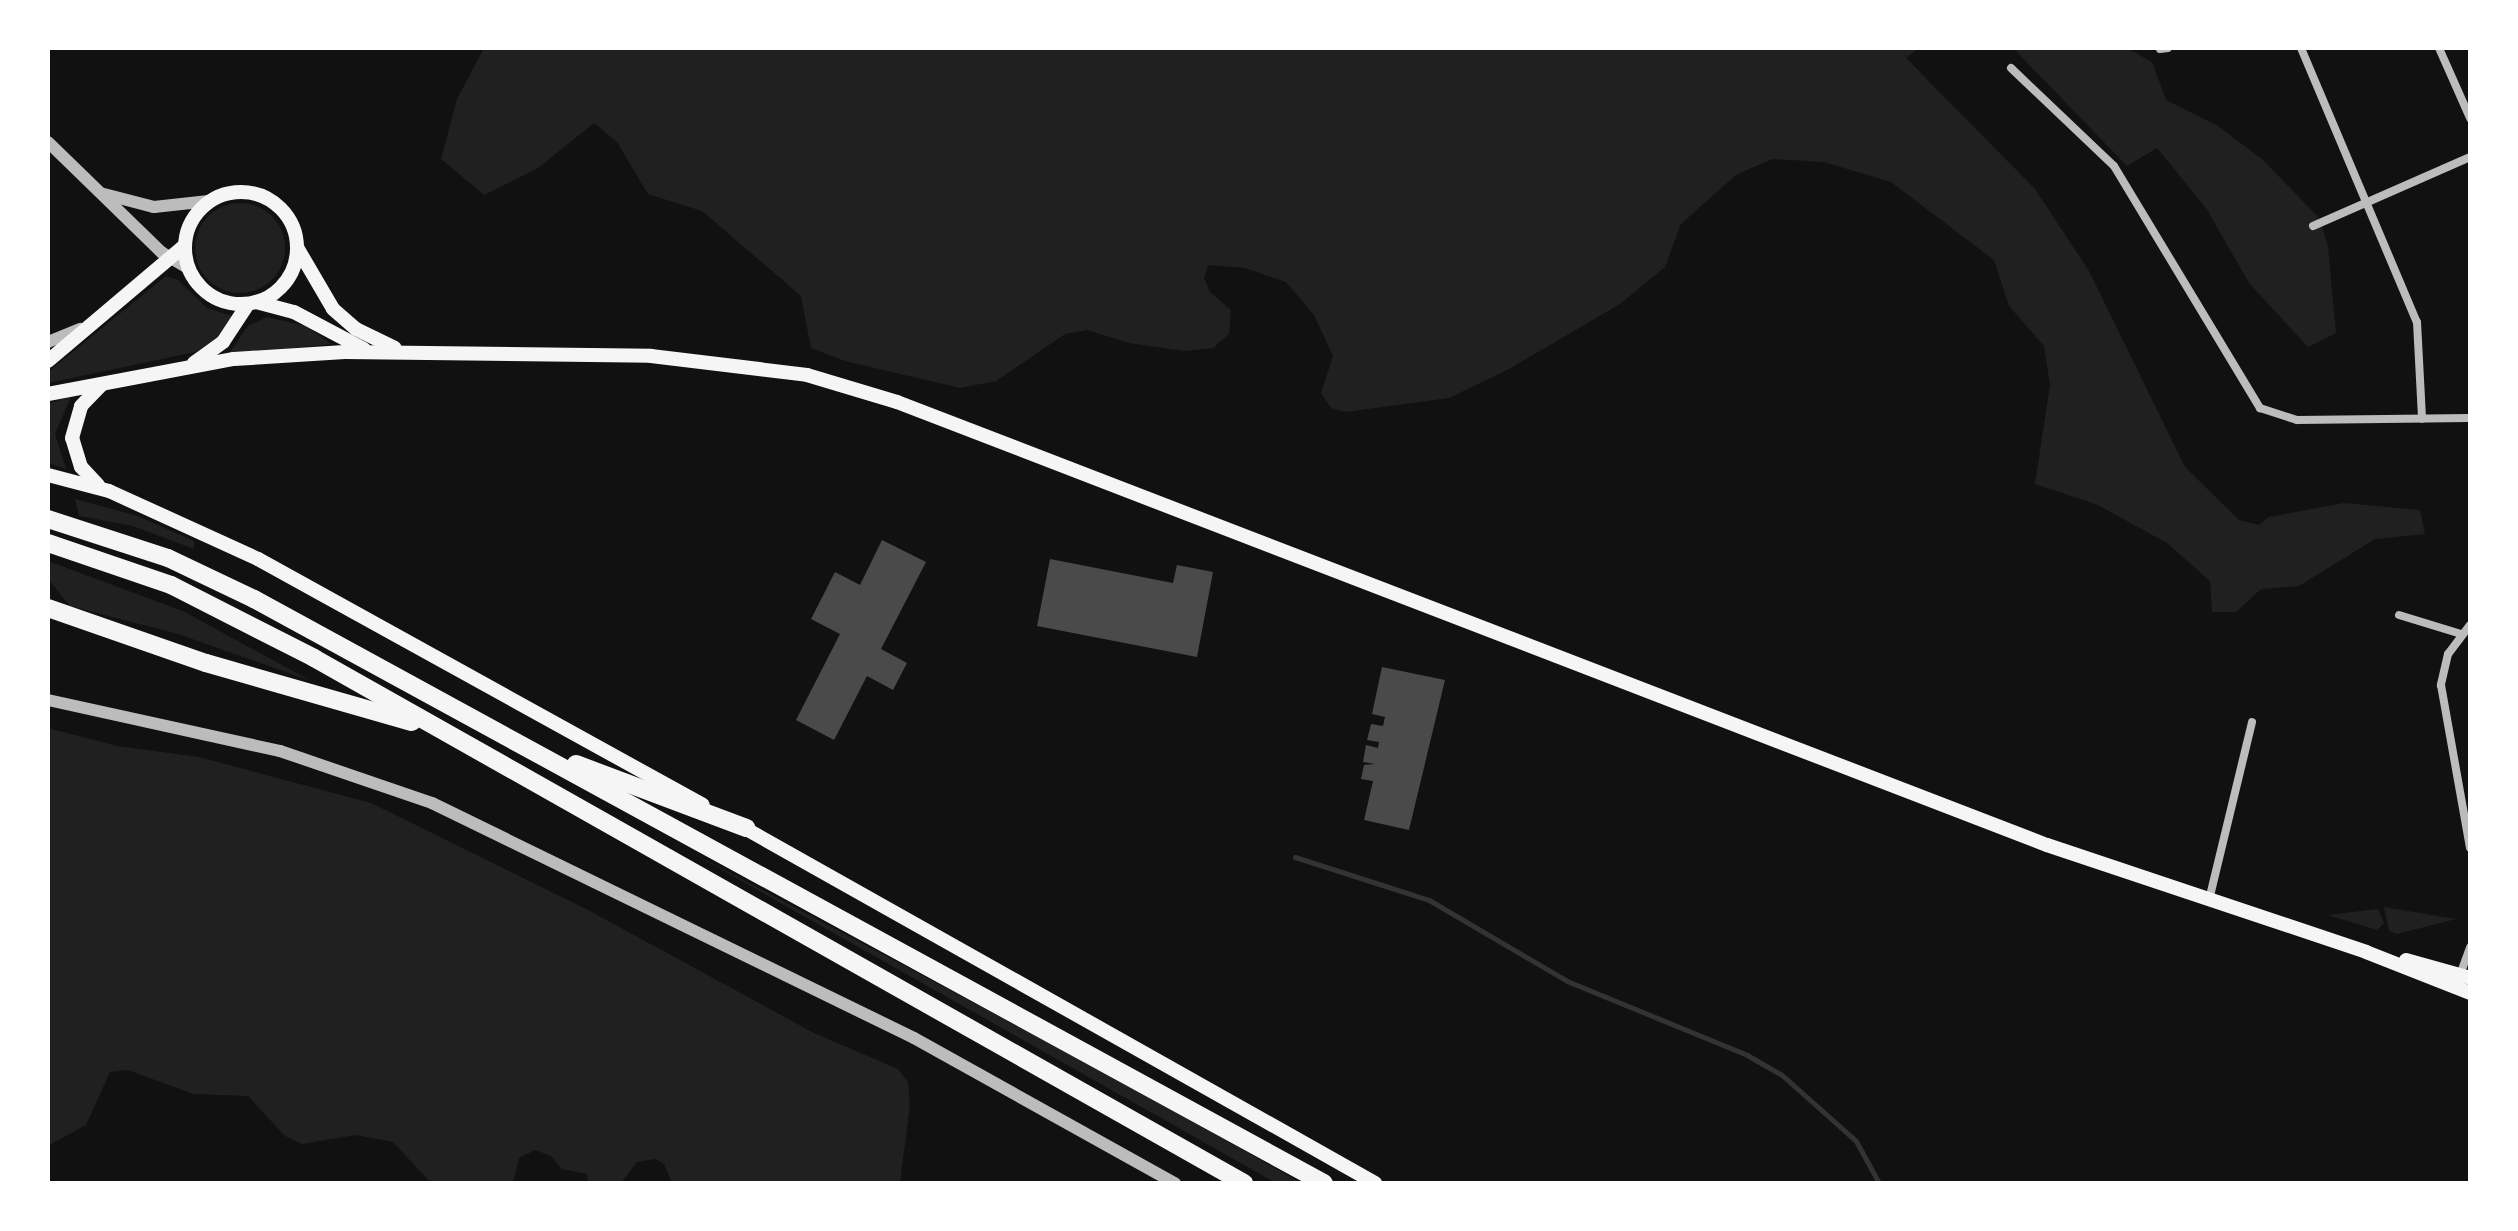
<!DOCTYPE html>
<style>
body{margin:0}
#map{position:relative;width:2518px;height:1231px;overflow:hidden;background:#111;font-family:"Open Sans",sans-serif}
div>[style]{position:absolute}
[style*='--x']{left:calc(var(--x)*1px);top:calc(var(--y)*1px);width:calc(var(--w)*1px);rotate:calc(var(--a)*1deg)}
.green>*{inset:0;background:#202020}
.round{border-radius:50%}
.stream>*{height:5px;margin:-2.5px;padding:0 2.5px;transform-origin:2.5px;border-radius:2.5px;background:#333}
.building>*{inset:0;background:#4a4a4a}
.minor>*{height:8px;margin:-4px;padding:0 4px;transform-origin:4px;border-radius:4px;background:#bcbcbc}
.tertiary>*{height:12px;margin:-6px;padding:0 6px;transform-origin:6px;border-radius:6px;background:#bcbcbc}
.secondary>*{height:14px;margin:-7px;padding:0 7px;transform-origin:7px;border-radius:7px;background:#f5f5f5}
.secondary>.ring{margin:-7px;padding:0;box-sizing:content-box;background:none;border:14px solid #f5f5f5;border-radius:50%}
.motorway>*{height:18px;margin:-9px;padding:0 9px;transform-origin:9px;border-radius:9px;background:#f5f5f5}
span{translate:-50% -50%;white-space:nowrap;text-align:center;line-height:1.15;-webkit-text-stroke:6px #fff;paint-order:stroke}
.frame{position:absolute;inset:0;border:50px solid #fff;pointer-events:none}
</style>
<div id="map">
<div class="green">
<i style="clip-path:polygon(484px 48px,1919px 48px,1906px 58px,2035px 189px,2089px 271px,2185px 467px,2239px 520px,2259px 525px,2269px 517px,2344px 503px,2420px 510px,2425px 534px,2375px 539px,2299px 586px,2261px 589px,2236px 612px,2212px 612px,2210px 581px,2167px 543px,2098px 505px,2035px 484px,2050px 385px,2044px 346px,2009px 306px,1994px 260px,1891px 182px,1824px 162px,1772px 159px,1736px 175px,1681px 224px,1665px 267px,1620px 304px,1509px 369px,1449px 398px,1346px 412px,1331px 408px,1321px 393px,1333px 356px,1314px 315px,1286px 282px,1245px 268px,1208px 265px,1204px 278px,1210px 292px,1231px 310px,1229px 334px,1213px 348px,1184px 351px,1129px 343px,1087px 330px,1065px 334px,996px 381px,960px 388px,845px 361px,811px 348px,801px 296px,702px 211px,648px 194px,617px 142px,594px 123px,538px 168px,484px 195px,441px 159px,457px 99px)"></i>
<i style="clip-path:polygon(2013px 48px,2127px 48px,2152px 62px,2166px 100px,2218px 126px,2263px 160px,2320px 219px,2328px 247px,2336px 333px,2308px 347px,2249px 283px,2206px 208px,2157px 148px,2127px 166px)"></i>
<i class="round" style="left:195px;top:203px;width:90px;height:90px"></i>
<i style="clip-path:polygon(166px 276px,178px 280px,207px 308px,232px 316px,221px 335px,195px 352px,48px 383px,48px 372px)"></i>
<i style="clip-path:polygon(267px 317px,306px 326px,331px 344px,228px 355px,248px 326px)"></i>
<i style="clip-path:polygon(71px 396px,55px 434px,66px 469px,48px 463px,48px 404px)"></i>
<i style="clip-path:polygon(75px 499px,138px 516px,194px 541px,194px 549px,133px 526px,79px 516px)"></i>
<i style="clip-path:polygon(48px 561px,185px 612px,311px 681px,178px 634px,70px 606px,48px 579px)"></i>
<i style="clip-path:polygon(48px 728px,117px 746px,199px 757px,371px 803px,588px 910px,814px 1033px,898px 1069px,908px 1082px,910px 1105px,900px 1183px,672px 1183px,664px 1164px,655px 1159px,637px 1162px,621px 1183px,588px 1183px,587px 1174px,562px 1169px,551px 1156px,535px 1150px,519px 1158px,513px 1183px,431px 1183px,393px 1142px,356px 1135px,302px 1144px,285px 1136px,248px 1096px,193px 1094px,128px 1070px,110px 1072px,86px 1125px,48px 1146px)"></i>
<i style="clip-path:polygon(678px 845px,1141px 1092px,1301px 1183px,1276px 1183px)"></i>
<i style="clip-path:polygon(2384px 907px,2456px 919px,2397px 934px,2389px 931px)"></i>
<i style="clip-path:polygon(2378px 909px,2384px 923px,2377px 930px,2328px 915px)"></i>
</div>
<div class="stream">
<i style="--x:1295;--y:857;--w:141;--a:17.8"></i>
<i style="--x:1429;--y:900;--w:160;--a:30.4"></i>
<i style="--x:1567;--y:981;--w:195;--a:22.3"></i>
<i style="--x:1747;--y:1055;--w:40;--a:29.7"></i>
<i style="--x:1782;--y:1075;--w:99;--a:41.7"></i>
<i style="--x:1856;--y:1141;--w:48;--a:61.3"></i>
</div>
<div class="building">
<i style="clip-path:polygon(882px 540px,926px 562px,881px 649px,907px 663px,893px 690px,867px 676px,834px 740px,796px 720px,840px 634px,811px 619px,835px 572px,860px 585px)"></i>
<i style="clip-path:polygon(1050px 559px,1173px 583px,1177px 565px,1213px 572px,1197px 657px,1037px 626px)"></i>
<i style="clip-path:polygon(1382px 667px,1445px 680px,1409px 830px,1364px 820px,1373px 781px,1361px 779px,1364px 765px,1375px 764px,1363px 762px,1366px 745px,1378px 748px,1379px 742px,1367px 740px,1371px 724px,1383px 726px,1385px 717px,1372px 714px)"></i>
</div>
<div class="minor">
<i style="--x:2301;--y:48;--w:298;--a:67.1"></i>
<i style="--x:2417;--y:322;--w:97;--a:87"></i>
<i style="--x:2439;--y:48;--w:77;--a:66.1"></i>
<i style="--x:2160;--y:49;--w:8;--a:-7"></i>
<i style="--x:2011;--y:68;--w:142;--a:43.6"></i>
<i style="--x:2114;--y:166;--w:283;--a:58.9"></i>
<i style="--x:2260;--y:408;--w:39;--a:18"></i>
<i style="--x:2297;--y:420;--w:173;--a:-0.7"></i>
<i style="--x:2313;--y:226;--w:171;--a:-23.7"></i>
<i style="--x:2399;--y:615;--w:65;--a:17"></i>
<i style="--x:2470;--y:625;--w:36;--a:127"></i>
<i style="--x:2448;--y:654;--w:32;--a:103"></i>
<i style="--x:2441;--y:685;--w:165;--a:79.9"></i>
<i style="--x:2209;--y:900;--w:183;--a:-76.4"></i>
<i style="--x:2460;--y:975;--w:30;--a:-70"></i>
</div>
<div class="tertiary">
<i style="--x:48;--y:142;--w:158;--a:44.2"></i>
<i style="--x:161;--y:252;--w:31;--a:31"></i>
<i style="--x:104;--y:194;--w:52;--a:14.6"></i>
<i style="--x:154;--y:207;--w:55;--a:-6.2"></i>
<i style="--x:48;--y:342;--w:35;--a:-22"></i>
<i style="--x:48;--y:700;--w:238;--a:12.4"></i>
<i style="--x:280;--y:751;--w:161;--a:18.9"></i>
<i style="--x:432;--y:803;--w:536;--a:25.99"></i>
<i style="--x:914;--y:1038;--w:299;--a:29.1"></i>
</div>
<div class="secondary">
<i class="ring" style="left:185px;top:192px;width:98px;height:98px"></i>
<i style="--x:298;--y:249;--w:69;--a:59.7"></i>
<i style="--x:333;--y:309;--w:30;--a:41"></i>
<i style="--x:356;--y:329;--w:43;--a:26"></i>
<i style="--x:256;--y:302;--w:39;--a:15"></i>
<i style="--x:294;--y:312;--w:79;--a:27.9"></i>
<i style="--x:48;--y:361;--w:178;--a:-40.2"></i>
<i style="--x:194;--y:363;--w:36;--a:-36"></i>
<i style="--x:223;--y:342;--w:45;--a:-56.7"></i>
<i style="--x:48;--y:394;--w:189;--a:-10.7"></i>
<i style="--x:234;--y:359;--w:111;--a:-3.6"></i>
<i style="--x:345;--y:352;--w:306;--a:0.7"></i>
<i style="--x:651;--y:356;--w:157;--a:6.9"></i>
<i style="--x:807;--y:375;--w:94;--a:16.7"></i>
<i style="--x:897;--y:402;--w:1232;--a:21.07"></i>
<i style="--x:2047;--y:845;--w:336;--a:18.5"></i>
<i style="--x:2366;--y:952;--w:112;--a:21.5"></i>
<i style="--x:48;--y:475;--w:63;--a:14.7"></i>
<i style="--x:109;--y:491;--w:164;--a:24.5"></i>
<i style="--x:258;--y:559;--w:508;--a:28.93"></i>
<i style="--x:98;--y:485;--w:25;--a:-133"></i>
<i style="--x:81;--y:467;--w:30;--a:-107"></i>
<i style="--x:72;--y:438;--w:33;--a:-74"></i>
<i style="--x:81;--y:406;--w:30;--a:-46"></i>
<i style="--x:739;--y:825;--w:730;--a:29.37"></i>
<i style="--x:2406;--y:960;--w:66;--a:15.7"></i>
</div>
<div class="motorway">
<i style="--x:48;--y:519;--w:126;--a:18"></i>
<i style="--x:168;--y:558;--w:95;--a:25.5"></i>
<i style="--x:254;--y:599;--w:1219;--a:28.63"></i>
<i style="--x:48;--y:543;--w:130;--a:18.9"></i>
<i style="--x:171;--y:585;--w:161;--a:27"></i>
<i style="--x:314;--y:658;--w:1068;--a:29.45"></i>
<i style="--x:48;--y:608;--w:167;--a:19.2"></i>
<i style="--x:206;--y:663;--w:214;--a:16"></i>
<i style="--x:576;--y:764;--w:182;--a:20.6"></i>
</div>
<div class="frame"></div>
</div>
